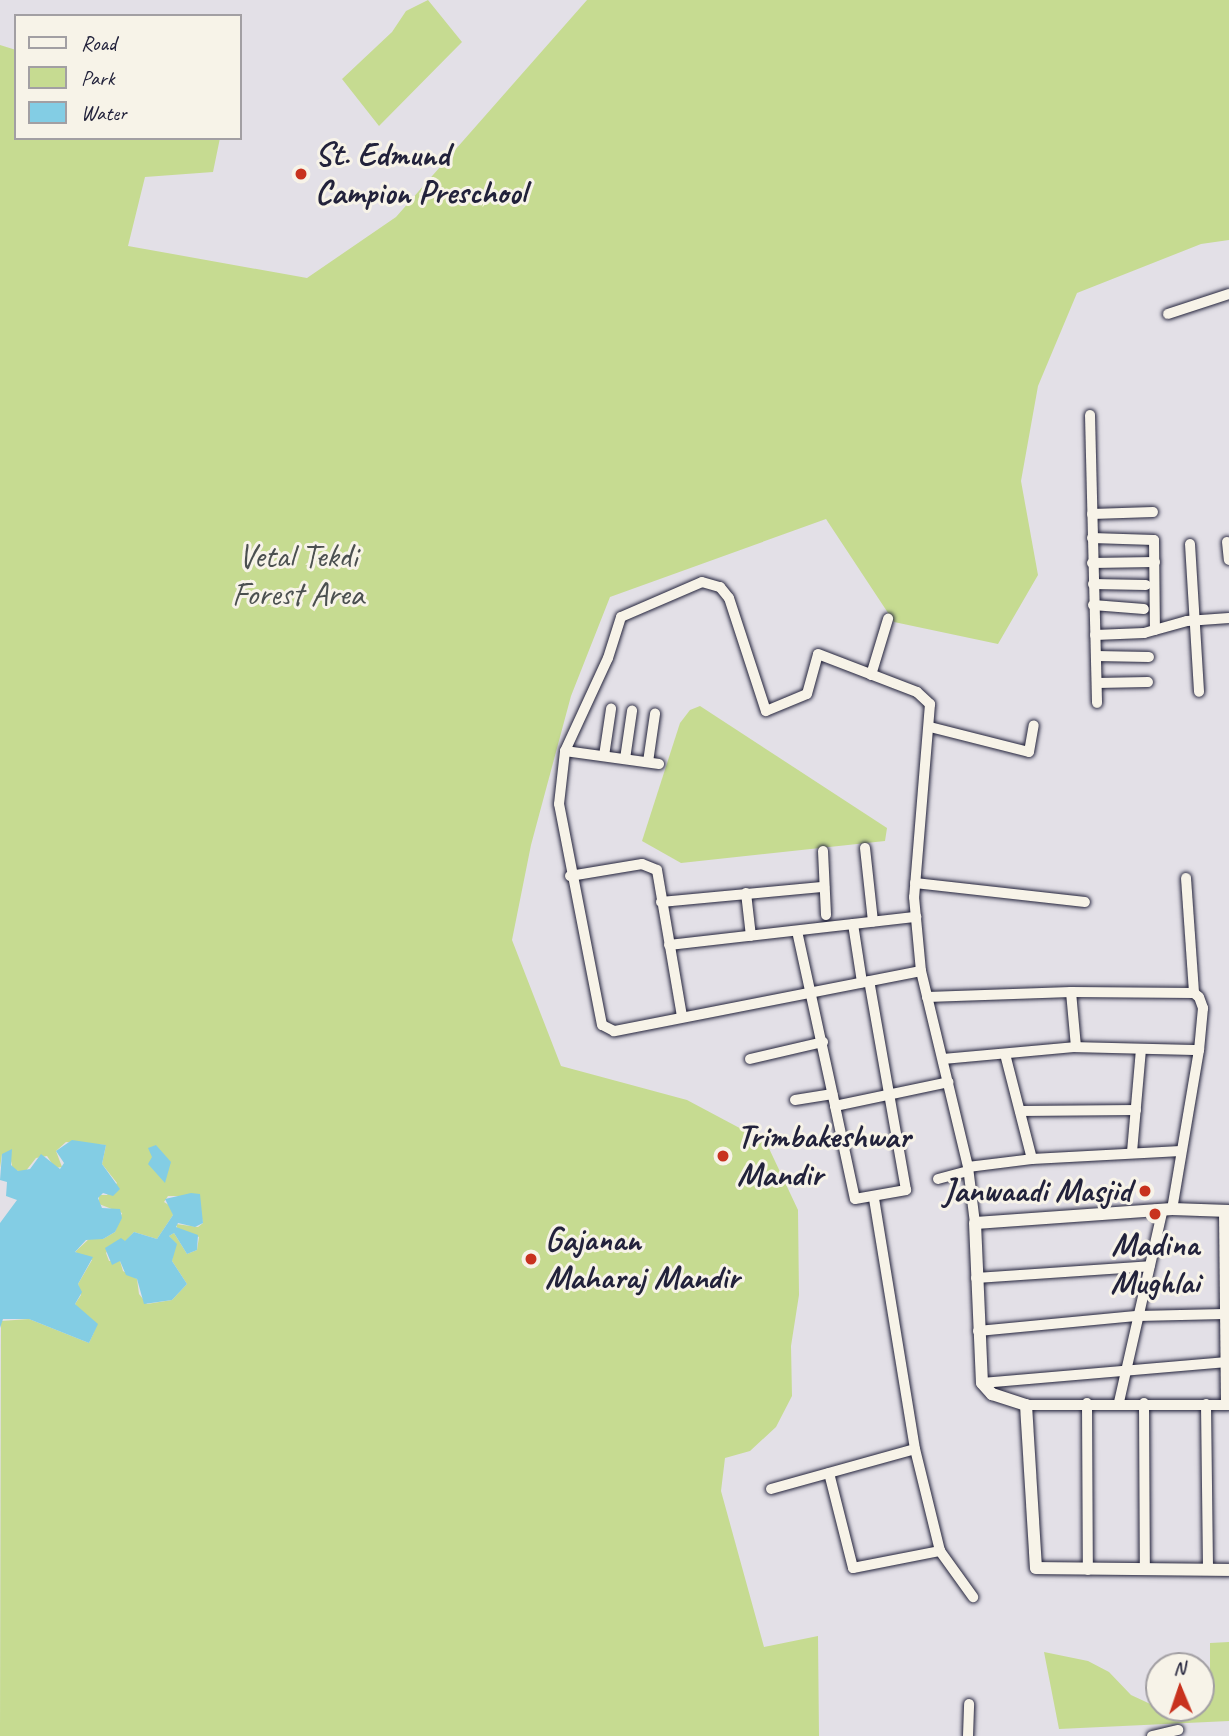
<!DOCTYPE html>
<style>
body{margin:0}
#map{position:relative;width:1229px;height:1736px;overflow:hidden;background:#e3e0e7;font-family:Caveat,sans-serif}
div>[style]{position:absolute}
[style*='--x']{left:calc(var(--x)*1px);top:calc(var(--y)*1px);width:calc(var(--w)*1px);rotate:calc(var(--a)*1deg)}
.green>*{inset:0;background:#c6db91}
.water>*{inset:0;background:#83cde4}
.roads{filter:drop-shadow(0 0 2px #22223b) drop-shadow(0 0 2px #22223b)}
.minor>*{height:10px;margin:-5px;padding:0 5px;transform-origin:5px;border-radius:5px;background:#f7f3e8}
.tertiary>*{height:12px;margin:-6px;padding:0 6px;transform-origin:6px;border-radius:6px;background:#f7f3e8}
.dots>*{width:19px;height:19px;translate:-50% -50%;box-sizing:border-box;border:4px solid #f7f3e8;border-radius:50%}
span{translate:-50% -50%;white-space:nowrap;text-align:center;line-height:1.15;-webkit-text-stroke:6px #f7f3e8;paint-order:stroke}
.poi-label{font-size:33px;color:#22223b;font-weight:700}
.left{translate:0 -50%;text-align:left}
.right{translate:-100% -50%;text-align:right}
.park-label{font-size:33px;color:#4b5050}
.legend{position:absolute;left:14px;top:14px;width:228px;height:126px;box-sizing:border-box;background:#f7f3e8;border:2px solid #a29fa3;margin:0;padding:9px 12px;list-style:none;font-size:21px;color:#22223b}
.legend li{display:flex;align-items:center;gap:14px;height:35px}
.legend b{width:35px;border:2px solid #a29fa3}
.north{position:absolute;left:1145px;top:1652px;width:70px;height:70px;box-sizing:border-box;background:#f7f3e8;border:2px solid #a29fa3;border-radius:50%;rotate:358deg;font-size:19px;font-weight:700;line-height:28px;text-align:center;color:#22223b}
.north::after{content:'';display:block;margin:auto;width:24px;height:32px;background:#c8321e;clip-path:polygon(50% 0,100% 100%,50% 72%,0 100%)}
</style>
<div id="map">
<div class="green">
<i style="clip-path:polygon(428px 0,462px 42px,379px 126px,342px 79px,392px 32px,406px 11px)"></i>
<i style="clip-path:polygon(evenodd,587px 0,1229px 0,1229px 240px,1201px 244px,1077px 293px,1038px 386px,1021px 481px,1038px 575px,998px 644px,894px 622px,826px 519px,610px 597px,571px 696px,531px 845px,512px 940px,561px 1066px,687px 1100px,766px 1142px,798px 1210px,799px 1295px,791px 1346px,792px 1396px,776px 1427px,750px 1451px,725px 1458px,721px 1491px,764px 1647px,818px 1636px,819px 1736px,0 1736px,1px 1321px,29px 1319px,89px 1343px,94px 1332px,75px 1304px,81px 1295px,78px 1284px,92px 1260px,75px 1252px,90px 1238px,103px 1239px,115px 1232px,122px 1213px,99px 1204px,99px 1195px,107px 1195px,117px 1183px,102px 1164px,106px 1145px,66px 1142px,56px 1151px,62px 1167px,55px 1168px,47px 1156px,36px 1158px,25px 1172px,13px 1170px,11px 1161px,2px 1154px,0 1168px,0 45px,16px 50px,16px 138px,220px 138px,213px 172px,145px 177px,128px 246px,307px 278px,396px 217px,587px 0,168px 1196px,185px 1196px,199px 1206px,203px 1223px,198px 1227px,176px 1224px,178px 1230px,199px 1237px,197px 1250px,187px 1254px,174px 1233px,169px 1236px,174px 1242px,172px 1261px,187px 1284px,172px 1300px,147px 1304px,139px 1294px,137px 1279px,123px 1271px,120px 1261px,109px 1261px,106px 1253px,111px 1245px,125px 1242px,134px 1232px,157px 1239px,173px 1215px,172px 1207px,164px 1202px,168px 1196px)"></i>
<i style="clip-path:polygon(700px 706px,887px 828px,885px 841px,681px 863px,642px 841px,680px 723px,690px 710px)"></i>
<i style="clip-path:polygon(1229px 1642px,1229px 1721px,1059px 1729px,1044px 1652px,1088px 1661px,1109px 1672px,1131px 1695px,1159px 1708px,1201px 1708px,1201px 1680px,1210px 1669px,1210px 1643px)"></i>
</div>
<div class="water">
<i style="clip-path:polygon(72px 1140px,106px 1145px,102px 1164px,120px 1189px,113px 1196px,103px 1193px,98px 1198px,102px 1208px,120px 1209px,122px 1218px,115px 1232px,103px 1239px,86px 1240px,75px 1252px,93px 1257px,78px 1284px,82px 1292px,75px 1304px,98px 1324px,89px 1343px,29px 1319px,3px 1319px,0 1328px,0 1223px,17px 1200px,6px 1196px,7px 1182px,0 1180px,2px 1154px,12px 1149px,11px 1165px,18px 1171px,30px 1169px,41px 1154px,60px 1169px,64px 1163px,56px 1151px)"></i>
<i style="clip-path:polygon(156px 1145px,171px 1162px,165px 1183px,148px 1164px,152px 1157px,148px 1148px)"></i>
<i style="clip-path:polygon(191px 1193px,200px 1194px,203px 1223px,195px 1227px,178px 1223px,176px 1227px,198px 1235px,197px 1250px,187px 1254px,174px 1233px,169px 1236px,177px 1244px,172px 1261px,187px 1284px,172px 1300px,144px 1304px,137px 1279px,126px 1275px,120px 1261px,112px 1265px,105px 1248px,121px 1238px,125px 1241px,134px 1232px,157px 1239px,173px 1215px,165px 1199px)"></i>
</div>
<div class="roads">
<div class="minor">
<i style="--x:1168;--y:314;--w:64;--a:-18.2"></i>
<i style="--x:1090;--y:415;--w:288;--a:88.6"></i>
<i style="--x:1092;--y:514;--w:61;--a:-1.9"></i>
<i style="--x:1092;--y:538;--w:62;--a:1.8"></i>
<i style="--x:1154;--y:540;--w:90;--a:89.4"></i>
<i style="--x:1227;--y:542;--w:18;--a:84"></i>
<i style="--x:1190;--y:544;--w:148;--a:86.5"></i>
<i style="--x:1092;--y:563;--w:63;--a:-0.9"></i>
<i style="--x:1093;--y:584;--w:53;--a:1.1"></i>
<i style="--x:1093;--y:605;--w:51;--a:4.5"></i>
<i style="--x:1095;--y:635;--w:49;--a:-2.3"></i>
<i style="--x:1144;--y:633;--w:45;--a:-15.6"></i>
<i style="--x:1187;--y:621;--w:42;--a:-4.1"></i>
<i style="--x:1096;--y:656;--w:53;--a:1.1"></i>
<i style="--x:871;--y:675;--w:59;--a:-73.1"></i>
<i style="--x:1097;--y:683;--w:51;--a:-1.1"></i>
<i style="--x:930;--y:727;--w:102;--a:14.2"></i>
<i style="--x:1029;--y:752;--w:27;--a:-80"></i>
<i style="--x:565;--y:751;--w:95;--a:7.9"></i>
<i style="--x:604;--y:756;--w:48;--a:-81.5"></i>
<i style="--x:625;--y:759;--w:49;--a:-81.7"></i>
<i style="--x:648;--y:762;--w:49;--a:-81.7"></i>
<i style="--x:865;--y:848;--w:74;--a:83.8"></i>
<i style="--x:823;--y:851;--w:64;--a:87.3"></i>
<i style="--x:570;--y:876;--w:73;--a:-9.5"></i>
<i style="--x:642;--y:864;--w:16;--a:22"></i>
<i style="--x:657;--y:870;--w:149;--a:80.3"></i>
<i style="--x:1186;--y:878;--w:115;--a:86"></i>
<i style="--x:915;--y:883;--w:171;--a:6.4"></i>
<i style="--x:746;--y:893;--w:43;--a:83.4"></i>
<i style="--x:661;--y:902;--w:164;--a:-5.3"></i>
<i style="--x:853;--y:924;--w:59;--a:81.2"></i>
<i style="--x:797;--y:931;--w:179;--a:77.7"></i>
<i style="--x:835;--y:1106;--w:116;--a:-11.9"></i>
<i style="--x:669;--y:945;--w:249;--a:-6.5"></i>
<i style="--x:921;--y:971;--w:313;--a:168.9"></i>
<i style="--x:614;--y:1031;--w:13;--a:-153"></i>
<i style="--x:602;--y:1025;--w:225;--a:-101"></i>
<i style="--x:559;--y:804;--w:53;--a:-83.5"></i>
<i style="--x:565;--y:751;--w:102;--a:-65.2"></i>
<i style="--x:608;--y:658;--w:43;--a:-72.4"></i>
<i style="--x:621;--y:617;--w:88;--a:-23.4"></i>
<i style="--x:702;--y:582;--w:19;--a:16"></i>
<i style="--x:720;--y:587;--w:14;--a:51"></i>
<i style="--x:729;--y:598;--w:119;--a:71.9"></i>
<i style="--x:766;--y:711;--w:44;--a:-22.5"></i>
<i style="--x:807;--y:694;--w:41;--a:-74.6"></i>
<i style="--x:818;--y:654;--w:106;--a:21"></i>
<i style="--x:917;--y:692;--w:18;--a:43"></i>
<i style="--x:930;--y:704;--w:194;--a:94.7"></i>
<i style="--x:914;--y:897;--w:74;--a:84.6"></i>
<i style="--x:921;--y:971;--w:202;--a:76.5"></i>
<i style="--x:968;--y:1167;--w:56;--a:82.9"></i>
<i style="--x:1071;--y:992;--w:55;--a:84.8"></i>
<i style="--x:927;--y:997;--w:144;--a:-2"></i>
<i style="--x:1071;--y:992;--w:123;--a:0.5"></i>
<i style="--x:1194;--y:993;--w:6;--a:39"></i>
<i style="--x:1199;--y:997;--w:12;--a:70"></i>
<i style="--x:1203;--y:1008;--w:42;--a:95.4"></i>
<i style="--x:1199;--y:1050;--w:161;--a:99.6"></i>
<i style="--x:1005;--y:1054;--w:108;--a:75.6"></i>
<i style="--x:750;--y:1059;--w:75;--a:-13.1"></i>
<i style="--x:943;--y:1059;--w:134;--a:-5.2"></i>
<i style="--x:1076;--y:1047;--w:123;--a:1.4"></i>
<i style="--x:795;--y:1100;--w:38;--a:-9"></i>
<i style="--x:835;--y:1106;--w:95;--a:77.9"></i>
<i style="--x:855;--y:1199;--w:52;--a:-10"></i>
<i style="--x:906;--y:1190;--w:212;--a:-100"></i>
<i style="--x:1020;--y:1111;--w:116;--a:-0.5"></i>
<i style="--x:1132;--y:1152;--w:102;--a:-85"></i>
<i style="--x:968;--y:1167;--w:64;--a:-7.1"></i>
<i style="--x:1032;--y:1159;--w:149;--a:-3.1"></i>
<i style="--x:938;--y:1179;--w:31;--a:-15"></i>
<i style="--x:1224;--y:1211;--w:194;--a:89.4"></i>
<i style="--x:976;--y:1278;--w:174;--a:-3.9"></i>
<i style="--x:978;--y:1331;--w:161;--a:-5.4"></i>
<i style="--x:1138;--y:1316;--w:86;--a:-1.3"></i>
<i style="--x:982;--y:1383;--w:246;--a:-4.9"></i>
<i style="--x:1119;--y:1402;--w:198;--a:-77.2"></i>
<i style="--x:1087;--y:1403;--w:167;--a:89.7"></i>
<i style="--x:1144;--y:1403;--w:167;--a:89.7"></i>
<i style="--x:1206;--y:1404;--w:166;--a:89.3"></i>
<i style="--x:1026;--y:1405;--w:203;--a:0"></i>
<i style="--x:915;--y:1449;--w:105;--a:76.2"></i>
<i style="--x:940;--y:1551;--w:57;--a:54.3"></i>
<i style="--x:829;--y:1473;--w:98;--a:75.8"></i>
<i style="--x:853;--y:1568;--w:89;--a:-11.1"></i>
<i style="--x:771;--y:1489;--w:149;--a:-15.5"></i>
<i style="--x:915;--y:1449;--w:254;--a:-99.3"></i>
<i style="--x:968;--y:1736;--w:32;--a:-88"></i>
<i style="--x:1152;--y:1736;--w:27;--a:-13"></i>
</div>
<div class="tertiary">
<i style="--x:1229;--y:1211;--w:57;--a:-178"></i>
<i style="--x:1172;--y:1209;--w:197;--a:175.9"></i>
<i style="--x:975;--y:1223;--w:160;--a:87.5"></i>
<i style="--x:982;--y:1383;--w:15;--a:48"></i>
<i style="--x:992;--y:1394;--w:36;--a:18"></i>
<i style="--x:1026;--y:1405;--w:163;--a:86.5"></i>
<i style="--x:1036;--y:1568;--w:193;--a:0.6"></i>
</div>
</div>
<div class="dots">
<i style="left:301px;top:174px;background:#c8321e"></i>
<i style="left:723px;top:1156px;background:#c8321e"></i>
<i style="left:1145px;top:1191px;background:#c8321e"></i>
<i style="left:1155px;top:1214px;background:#c8321e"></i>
<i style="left:531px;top:1259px;background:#c8321e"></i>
</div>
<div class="poi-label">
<span class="left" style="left:315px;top:174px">St. Edmund<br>Campion Preschool</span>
<span class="left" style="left:737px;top:1156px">Trimbakeshwar<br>Mandir</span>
<span class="right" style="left:1131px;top:1191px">Janwaadi Masjid</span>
<span class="left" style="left:545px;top:1259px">Gajanan<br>Maharaj Mandir</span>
<span style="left:1155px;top:1264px">Madina<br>Mughlai</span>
</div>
<div class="park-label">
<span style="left:298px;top:576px">Vetal Tekdi<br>Forest Area</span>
</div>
<ul class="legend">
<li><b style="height:9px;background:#f7f3e8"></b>Road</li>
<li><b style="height:19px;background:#c6db91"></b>Park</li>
<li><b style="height:19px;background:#83cde4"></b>Water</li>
</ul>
<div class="north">N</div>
</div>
